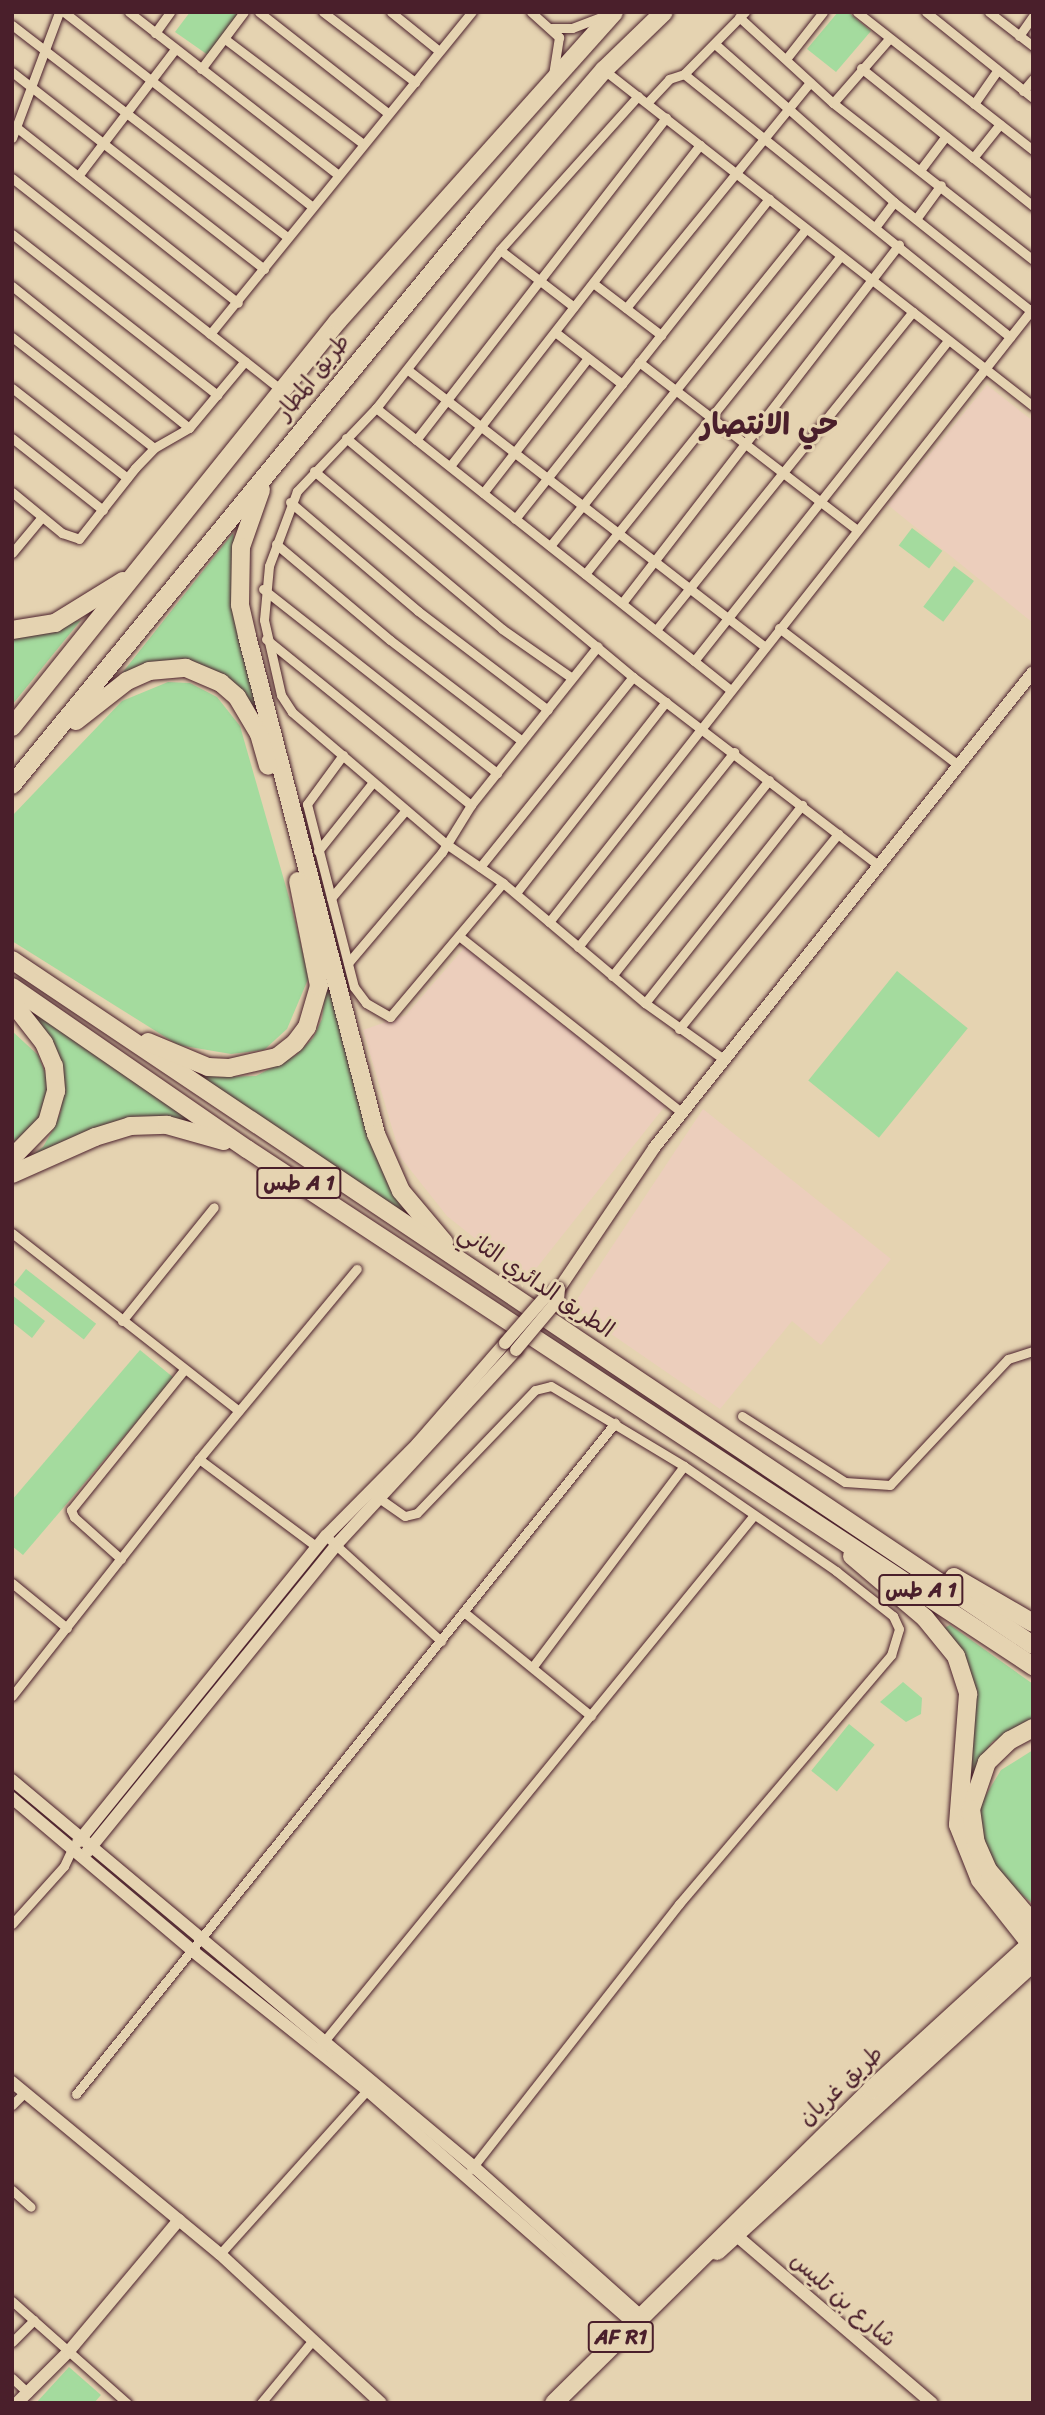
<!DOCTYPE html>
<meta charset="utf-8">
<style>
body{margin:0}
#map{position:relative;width:1045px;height:2415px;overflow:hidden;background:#e5d3b1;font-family:Sriracha,"Playpen Sans Arabic",sans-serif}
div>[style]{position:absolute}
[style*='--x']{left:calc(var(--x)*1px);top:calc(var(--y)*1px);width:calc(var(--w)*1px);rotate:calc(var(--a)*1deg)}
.built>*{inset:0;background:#eccebc}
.green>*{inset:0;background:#a4db9e;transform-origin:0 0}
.roads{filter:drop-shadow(0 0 2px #4a1f2b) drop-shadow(0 0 2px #4a1f2b)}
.street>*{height:9px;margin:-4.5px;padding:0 4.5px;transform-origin:4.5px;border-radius:4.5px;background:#e5d3b1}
.secondary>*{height:12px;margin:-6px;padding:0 6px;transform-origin:6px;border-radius:6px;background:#e5d3b1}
.highway>*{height:18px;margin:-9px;padding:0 9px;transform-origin:9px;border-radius:9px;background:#e5d3b1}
.bridges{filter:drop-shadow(0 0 2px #4a1f2b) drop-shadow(0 0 2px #4a1f2b)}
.secondary-bridge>*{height:12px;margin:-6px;padding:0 6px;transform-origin:6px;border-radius:6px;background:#e5d3b1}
span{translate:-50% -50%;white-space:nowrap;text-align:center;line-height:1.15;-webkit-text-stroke:6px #e5d3b1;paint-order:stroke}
.shield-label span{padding:2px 5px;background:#e5d3b1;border:2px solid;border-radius:5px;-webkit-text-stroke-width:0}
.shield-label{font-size:21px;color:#4a1f2b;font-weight:700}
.street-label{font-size:23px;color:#4a1f2b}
.district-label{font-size:30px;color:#4a1f2b;font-weight:700}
.frame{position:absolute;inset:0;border:14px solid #4a1f2b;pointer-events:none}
</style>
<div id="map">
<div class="built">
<i style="clip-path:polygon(987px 385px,1033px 421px,1033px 623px,888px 505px)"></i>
<i style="clip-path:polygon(465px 947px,669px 1101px,527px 1280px,447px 1216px,401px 1158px,363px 1030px,406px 1015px)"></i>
<i style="clip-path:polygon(703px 1109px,891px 1259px,821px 1345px,792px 1321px,720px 1409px,572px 1307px)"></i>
</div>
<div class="green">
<i style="clip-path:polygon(190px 12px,239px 12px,208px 55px,175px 32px)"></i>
<i style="clip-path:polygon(838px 12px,848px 12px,871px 31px,836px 72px,807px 49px)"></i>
<i style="left:912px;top:528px;width:38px;height:22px;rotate:37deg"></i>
<i style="clip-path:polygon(233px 533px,236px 545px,266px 736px,248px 702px,177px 661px,139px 665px,115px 682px)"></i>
<i style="left:954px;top:566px;width:25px;height:51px;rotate:37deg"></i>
<i style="clip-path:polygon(81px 620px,12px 705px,12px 635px)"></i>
<i style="clip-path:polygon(168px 682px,190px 683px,217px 697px,240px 726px,290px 901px,309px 977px,287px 1029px,264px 1050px,231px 1054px,178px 1045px,12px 941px,12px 816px,122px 701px)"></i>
<i style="clip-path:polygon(328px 971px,387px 1173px,399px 1203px,419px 1227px,191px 1071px,219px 1077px,256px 1076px,296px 1055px,313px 1038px,322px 1019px)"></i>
<i style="left:897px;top:971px;width:91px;height:141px;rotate:39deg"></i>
<i style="clip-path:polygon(21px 1004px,211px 1132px,161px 1120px,26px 1160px,43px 1147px,53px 1130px,61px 1111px,62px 1081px)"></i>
<i style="clip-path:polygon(12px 1031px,38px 1055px,47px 1077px,48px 1100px,39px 1119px,12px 1144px)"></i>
<i style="left:26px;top:1269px;width:89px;height:20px;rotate:38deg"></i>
<i style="clip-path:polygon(12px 1295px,45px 1321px,32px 1338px,12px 1322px)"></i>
<i style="clip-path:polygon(140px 1350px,174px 1378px,23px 1555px,12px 1546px,12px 1500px)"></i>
<i style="clip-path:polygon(950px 1625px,1033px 1684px,1033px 1722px,992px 1742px,969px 1778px,973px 1690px,942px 1629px)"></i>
<i style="clip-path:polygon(903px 1682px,922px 1698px,921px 1714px,906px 1722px,880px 1702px)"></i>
<i style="left:849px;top:1724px;width:33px;height:60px;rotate:39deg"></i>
<i style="clip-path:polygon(1033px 1750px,1033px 1904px,1004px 1880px,986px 1852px,978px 1808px,1001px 1770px)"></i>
<i style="clip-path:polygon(69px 2367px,101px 2395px,94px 2403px,36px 2403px)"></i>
</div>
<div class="roads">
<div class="street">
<i style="--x:64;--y:12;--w:314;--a:38.1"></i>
<i style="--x:129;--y:12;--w:264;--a:37.9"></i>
<i style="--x:259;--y:12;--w:164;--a:38.1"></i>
<i style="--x:323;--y:12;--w:116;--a:37.3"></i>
<i style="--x:391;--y:12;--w:62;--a:39.1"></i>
<i style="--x:531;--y:12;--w:38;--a:42"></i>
<i style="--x:559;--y:37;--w:37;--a:99"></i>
<i style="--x:857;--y:12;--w:224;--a:38.1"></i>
<i style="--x:926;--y:12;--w:137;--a:38.8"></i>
<i style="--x:989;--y:12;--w:56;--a:37.7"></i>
<i style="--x:739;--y:17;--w:127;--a:42.5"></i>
<i style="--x:833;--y:103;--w:254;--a:38.1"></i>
<i style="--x:12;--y:25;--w:347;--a:37.6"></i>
<i style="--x:551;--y:28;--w:21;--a:0"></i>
<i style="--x:572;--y:28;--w:36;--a:-21"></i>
<i style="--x:155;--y:33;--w:26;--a:-54"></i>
<i style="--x:1019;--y:36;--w:24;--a:-55"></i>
<i style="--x:225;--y:39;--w:172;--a:37.2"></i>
<i style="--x:715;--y:44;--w:239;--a:41.4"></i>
<i style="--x:894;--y:202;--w:175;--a:38.5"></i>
<i style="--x:786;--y:59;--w:60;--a:-51.8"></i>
<i style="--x:861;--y:68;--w:221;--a:38.7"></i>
<i style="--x:201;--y:69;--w:71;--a:-53"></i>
<i style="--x:604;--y:70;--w:545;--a:38.07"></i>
<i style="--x:12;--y:72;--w:320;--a:38"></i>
<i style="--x:684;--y:74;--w:419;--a:38.9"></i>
<i style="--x:1023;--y:91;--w:16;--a:-50"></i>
<i style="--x:638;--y:96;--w:207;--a:131.9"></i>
<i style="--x:500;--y:250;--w:201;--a:128.1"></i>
<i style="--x:376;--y:408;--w:115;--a:133.6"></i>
<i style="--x:297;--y:491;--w:80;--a:110.5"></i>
<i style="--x:269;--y:566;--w:54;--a:95.3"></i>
<i style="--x:264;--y:620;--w:77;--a:77.2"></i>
<i style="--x:281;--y:695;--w:20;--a:57"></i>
<i style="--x:292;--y:712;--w:201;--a:40.6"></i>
<i style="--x:445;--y:843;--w:70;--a:34.6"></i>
<i style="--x:503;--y:883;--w:186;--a:40.2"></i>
<i style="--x:645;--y:1003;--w:98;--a:35.5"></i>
<i style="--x:647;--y:103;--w:33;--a:-47"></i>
<i style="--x:669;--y:79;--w:16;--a:-18"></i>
<i style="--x:684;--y:74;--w:87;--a:-45.5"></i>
<i style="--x:833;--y:103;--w:84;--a:-48.9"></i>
<i style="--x:974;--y:104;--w:40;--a:-55.1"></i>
<i style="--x:16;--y:127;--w:283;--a:38.4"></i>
<i style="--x:12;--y:138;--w:134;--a:-69.5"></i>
<i style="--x:973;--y:158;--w:43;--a:-51.5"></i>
<i style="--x:921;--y:169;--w:41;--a:-52.9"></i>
<i style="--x:78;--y:176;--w:160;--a:-52.6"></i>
<i style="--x:12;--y:178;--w:345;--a:38.2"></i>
<i style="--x:916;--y:219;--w:42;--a:-53.7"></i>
<i style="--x:876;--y:226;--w:30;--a:-53"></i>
<i style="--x:12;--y:234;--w:261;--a:38.1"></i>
<i style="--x:500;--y:250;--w:93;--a:37.6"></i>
<i style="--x:593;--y:283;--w:86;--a:37.4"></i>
<i style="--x:12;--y:286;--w:227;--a:38.7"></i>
<i style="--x:626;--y:308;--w:291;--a:-50.8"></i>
<i style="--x:555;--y:332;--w:85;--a:37.8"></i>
<i style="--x:210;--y:334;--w:415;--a:-50.9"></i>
<i style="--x:12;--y:337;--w:180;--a:38"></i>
<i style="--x:639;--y:362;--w:275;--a:37.6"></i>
<i style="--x:408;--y:370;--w:452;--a:37.8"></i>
<i style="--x:12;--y:388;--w:146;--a:38"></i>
<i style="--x:376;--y:408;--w:453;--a:38.5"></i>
<i style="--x:12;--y:438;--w:116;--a:38.4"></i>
<i style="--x:346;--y:438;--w:373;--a:39.8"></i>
<i style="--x:633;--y:677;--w:307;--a:37.5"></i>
<i style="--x:416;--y:440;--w:408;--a:-52.2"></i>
<i style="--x:450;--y:466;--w:407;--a:-52.1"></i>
<i style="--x:314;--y:471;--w:246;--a:40"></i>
<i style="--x:502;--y:629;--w:85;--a:35"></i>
<i style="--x:12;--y:492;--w:65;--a:39.4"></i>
<i style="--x:62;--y:533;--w:18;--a:19"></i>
<i style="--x:79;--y:539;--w:90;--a:-51.7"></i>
<i style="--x:135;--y:468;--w:28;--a:-46"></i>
<i style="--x:154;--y:448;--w:40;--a:-29.7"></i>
<i style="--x:189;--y:428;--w:87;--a:-50.1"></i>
<i style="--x:483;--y:493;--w:171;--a:-52.1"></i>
<i style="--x:290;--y:502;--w:168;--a:40.4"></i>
<i style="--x:418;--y:611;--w:163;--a:37.3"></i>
<i style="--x:515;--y:519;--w:409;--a:-51.6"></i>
<i style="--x:276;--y:544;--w:149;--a:40.1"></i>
<i style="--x:390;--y:640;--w:166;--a:37.4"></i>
<i style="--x:550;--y:546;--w:407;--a:-51.1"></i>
<i style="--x:12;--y:553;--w:47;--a:-50.2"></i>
<i style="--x:585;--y:574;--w:408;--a:-51.2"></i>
<i style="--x:263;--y:589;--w:298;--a:38.2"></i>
<i style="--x:622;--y:603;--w:453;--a:-52.3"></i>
<i style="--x:779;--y:628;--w:225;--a:37.4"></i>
<i style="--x:656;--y:630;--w:409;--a:-51.1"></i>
<i style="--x:266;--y:639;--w:264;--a:39"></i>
<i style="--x:694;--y:661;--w:409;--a:-51.6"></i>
<i style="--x:343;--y:755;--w:61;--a:126.3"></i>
<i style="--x:307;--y:804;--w:189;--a:75.6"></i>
<i style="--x:354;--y:987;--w:20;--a:53"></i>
<i style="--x:366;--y:1003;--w:28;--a:30"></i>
<i style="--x:390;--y:1017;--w:175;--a:-49.9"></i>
<i style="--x:318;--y:851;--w:88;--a:-51.4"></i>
<i style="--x:480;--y:867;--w:244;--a:-51.2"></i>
<i style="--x:516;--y:893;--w:243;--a:-51.9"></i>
<i style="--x:331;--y:898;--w:114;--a:-49.6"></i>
<i style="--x:549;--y:922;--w:782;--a:-51.75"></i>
<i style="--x:459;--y:936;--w:285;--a:38.4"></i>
<i style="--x:578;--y:947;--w:250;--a:-51.3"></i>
<i style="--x:348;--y:963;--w:145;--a:-49.7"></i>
<i style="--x:442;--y:852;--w:55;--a:-58.3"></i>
<i style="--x:471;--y:805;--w:203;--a:-51.4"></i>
<i style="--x:612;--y:976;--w:251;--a:-51.3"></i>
<i style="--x:645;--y:1003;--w:253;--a:-51.6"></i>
<i style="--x:679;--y:1029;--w:252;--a:-50.8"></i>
<i style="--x:12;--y:1233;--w:288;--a:38.1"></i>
<i style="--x:122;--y:1321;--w:146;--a:-51.1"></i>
<i style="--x:742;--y:1416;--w:122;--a:32.7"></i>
<i style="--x:845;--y:1482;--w:45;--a:3.8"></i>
<i style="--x:890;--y:1485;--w:173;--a:-46.9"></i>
<i style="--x:1008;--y:1359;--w:26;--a:-18"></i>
<i style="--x:199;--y:1459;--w:147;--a:36.7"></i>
<i style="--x:376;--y:1496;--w:35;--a:35"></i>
<i style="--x:405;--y:1516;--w:12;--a:-14"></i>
<i style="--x:417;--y:1513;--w:170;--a:-46.2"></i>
<i style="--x:535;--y:1390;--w:16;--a:-14"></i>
<i style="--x:551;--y:1386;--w:155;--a:31"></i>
<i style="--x:684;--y:1466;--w:185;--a:34.6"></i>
<i style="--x:836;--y:1571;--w:73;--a:38.3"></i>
<i style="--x:893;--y:1616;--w:14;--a:65"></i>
<i style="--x:899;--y:1629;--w:27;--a:107"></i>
<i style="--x:891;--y:1655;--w:327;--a:130.4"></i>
<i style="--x:679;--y:1904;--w:337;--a:128.1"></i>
<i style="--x:326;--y:1536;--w:156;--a:42.4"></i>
<i style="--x:121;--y:1559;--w:63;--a:-138.2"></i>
<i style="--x:74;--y:1517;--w:8;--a:-113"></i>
<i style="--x:71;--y:1510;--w:180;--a:-51.1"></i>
<i style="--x:12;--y:1583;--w:71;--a:39.3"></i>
<i style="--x:464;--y:1612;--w:164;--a:39.3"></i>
<i style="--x:534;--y:1665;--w:249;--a:-53"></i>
<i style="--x:12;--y:1696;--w:302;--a:-51.7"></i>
<i style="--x:199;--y:1459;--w:247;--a:-50.3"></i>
<i style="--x:12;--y:1924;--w:78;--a:-48.1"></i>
<i style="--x:64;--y:1866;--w:19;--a:-65"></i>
<i style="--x:321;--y:2045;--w:684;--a:-50.75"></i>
<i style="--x:76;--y:2094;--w:861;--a:-51.23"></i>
<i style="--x:12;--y:2105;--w:18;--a:-45"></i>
<i style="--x:12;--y:2190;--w:25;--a:42"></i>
<i style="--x:220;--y:2254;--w:226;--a:-48.1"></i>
<i style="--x:12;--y:2301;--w:154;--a:41.6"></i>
<i style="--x:12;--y:2342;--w:31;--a:-45"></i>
<i style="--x:12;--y:2378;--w:22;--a:43"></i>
<i style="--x:261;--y:2403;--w:82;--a:-50.5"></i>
</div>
<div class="secondary">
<i style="--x:559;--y:1289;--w:170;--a:-56"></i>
<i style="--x:654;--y:1148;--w:608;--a:-51.47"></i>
<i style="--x:12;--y:1780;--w:601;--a:39.94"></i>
<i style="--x:473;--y:2166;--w:227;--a:41.8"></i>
<i style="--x:12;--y:1798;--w:238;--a:40.2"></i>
<i style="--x:194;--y:1952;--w:221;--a:38.6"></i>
<i style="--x:367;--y:2090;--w:355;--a:41.2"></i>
<i style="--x:78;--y:1842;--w:394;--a:-51"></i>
<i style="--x:326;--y:1536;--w:131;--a:-45.3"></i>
<i style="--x:418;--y:1443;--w:133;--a:-49"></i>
<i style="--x:87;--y:1852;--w:397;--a:-50.9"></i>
<i style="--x:337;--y:1544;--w:264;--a:-47.3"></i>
<i style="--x:12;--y:2082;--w:270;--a:39.6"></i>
<i style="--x:220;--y:2254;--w:219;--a:42.8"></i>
<i style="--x:730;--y:2230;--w:266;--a:40.6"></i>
<i style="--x:17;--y:2403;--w:74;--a:-45"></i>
<i style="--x:69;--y:2351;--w:171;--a:-50"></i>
</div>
<div class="highway">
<i style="--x:261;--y:490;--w:60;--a:109.3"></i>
<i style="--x:241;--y:547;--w:58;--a:91"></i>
<i style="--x:240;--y:605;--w:32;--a:77"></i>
<i style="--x:247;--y:636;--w:514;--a:75.48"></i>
<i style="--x:376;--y:1134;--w:62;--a:66.3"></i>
<i style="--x:401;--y:1191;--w:67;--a:49.9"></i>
<i style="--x:12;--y:630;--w:44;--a:-9.2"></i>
<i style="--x:55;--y:623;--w:80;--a:-31.7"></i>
<i style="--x:76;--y:721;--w:65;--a:-38.1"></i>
<i style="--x:127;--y:681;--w:24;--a:-24"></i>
<i style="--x:149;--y:671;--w:37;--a:-5"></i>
<i style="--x:186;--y:668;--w:38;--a:23"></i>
<i style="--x:221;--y:683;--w:21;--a:41"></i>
<i style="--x:237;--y:697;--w:43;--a:59.3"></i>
<i style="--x:259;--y:734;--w:33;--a:74"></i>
<i style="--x:12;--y:727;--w:521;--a:-51.24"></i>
<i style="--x:338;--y:321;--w:414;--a:-48.2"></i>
<i style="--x:12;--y:785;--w:738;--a:-50.66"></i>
<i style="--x:480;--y:214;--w:190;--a:-49.3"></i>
<i style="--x:604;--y:70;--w:83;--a:-44"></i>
<i style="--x:12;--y:960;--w:1229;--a:33.86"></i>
<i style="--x:12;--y:987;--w:285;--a:34.6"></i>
<i style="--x:247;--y:1149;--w:941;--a:33.34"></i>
<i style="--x:12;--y:1002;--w:52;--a:52"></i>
<i style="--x:44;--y:1043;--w:25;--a:67"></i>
<i style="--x:54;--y:1066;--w:25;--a:85"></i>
<i style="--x:56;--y:1091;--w:32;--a:106"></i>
<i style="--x:47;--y:1122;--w:50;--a:134.2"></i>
<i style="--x:148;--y:1042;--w:65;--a:22.6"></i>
<i style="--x:208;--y:1067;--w:21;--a:3"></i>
<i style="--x:229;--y:1068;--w:49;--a:-12.9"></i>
<i style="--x:277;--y:1057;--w:23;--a:-38"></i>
<i style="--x:295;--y:1043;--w:20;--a:-53"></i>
<i style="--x:307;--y:1027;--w:43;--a:-73.7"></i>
<i style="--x:319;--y:986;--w:107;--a:-101.3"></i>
<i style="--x:12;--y:1174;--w:91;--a:-24"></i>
<i style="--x:95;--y:1137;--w:37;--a:-17"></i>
<i style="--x:130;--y:1126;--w:37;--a:-2"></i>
<i style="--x:167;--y:1125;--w:59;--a:15.7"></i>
<i style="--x:852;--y:1556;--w:96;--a:40.3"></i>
<i style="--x:925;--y:1618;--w:49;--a:50.8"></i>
<i style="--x:956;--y:1656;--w:40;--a:72"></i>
<i style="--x:968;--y:1694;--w:131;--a:94.4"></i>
<i style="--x:958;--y:1825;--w:59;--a:68.2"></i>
<i style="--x:980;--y:1880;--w:85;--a:51.7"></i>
<i style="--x:954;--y:1577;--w:91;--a:30.2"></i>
<i style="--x:1033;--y:1728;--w:26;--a:152"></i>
<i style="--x:1010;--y:1740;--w:32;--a:136"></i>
<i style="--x:987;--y:1762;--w:50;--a:108.8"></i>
<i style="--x:971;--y:1809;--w:34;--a:82"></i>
<i style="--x:976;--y:1843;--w:30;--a:66"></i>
<i style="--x:988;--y:1870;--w:70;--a:49.7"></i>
<i style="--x:717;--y:2251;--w:428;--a:-42.4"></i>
<i style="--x:554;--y:2403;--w:445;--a:-44.6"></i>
<i style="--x:871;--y:2090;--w:219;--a:-42.4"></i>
</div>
</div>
<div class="bridges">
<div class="secondary-bridge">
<i style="--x:505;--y:1343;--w:61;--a:-49"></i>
<i style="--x:545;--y:1297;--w:16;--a:-30"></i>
<i style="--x:516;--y:1350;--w:65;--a:-50"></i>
<i style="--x:558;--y:1300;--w:11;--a:-85"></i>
</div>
</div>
<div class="shield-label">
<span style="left:299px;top:1183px">طس A 1</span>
<span style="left:921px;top:1590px">طس A 1</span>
<span style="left:621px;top:2337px">AF R1</span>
</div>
<div class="street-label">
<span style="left:313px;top:377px;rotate:-51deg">طريق المطار</span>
<span style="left:536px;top:1282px;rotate:34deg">الطريق الدائري الثاني</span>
<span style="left:841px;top:2086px;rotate:-43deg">طريق غريان</span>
<span style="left:843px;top:2300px;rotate:41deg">شارع بن تليس</span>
</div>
<div class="district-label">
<span style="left:769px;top:424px">حي الانتصار</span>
</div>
<div class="frame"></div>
</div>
